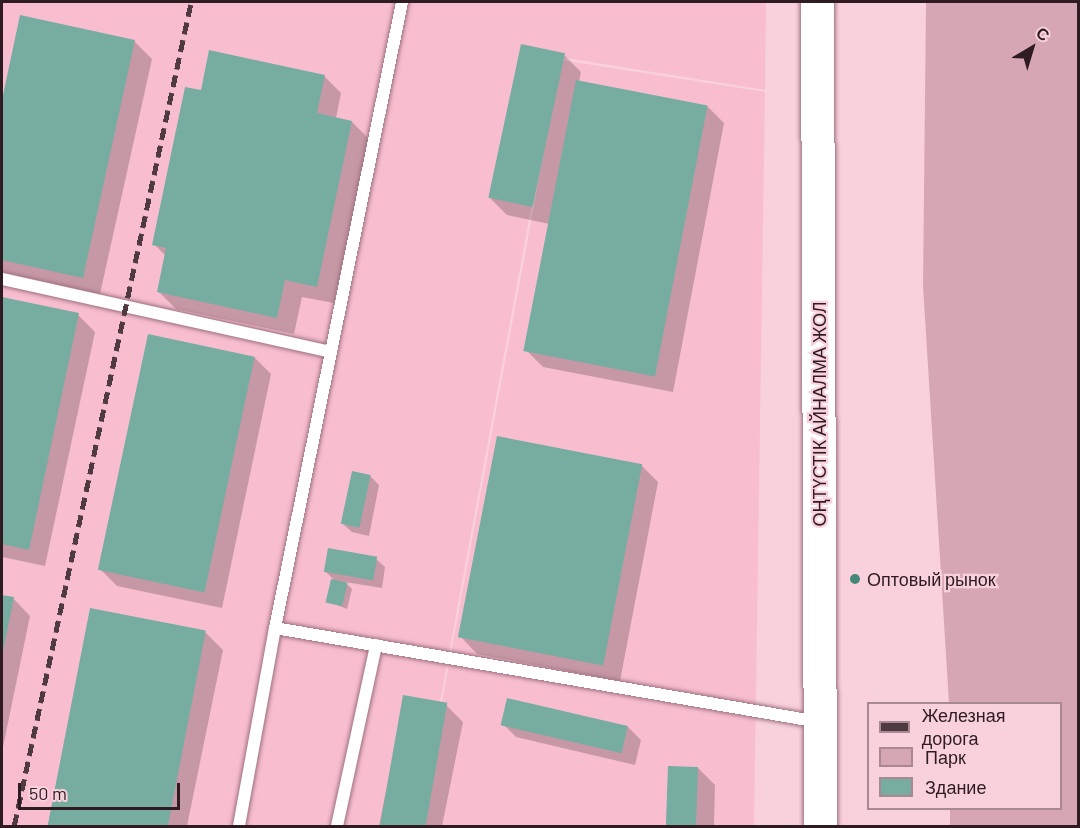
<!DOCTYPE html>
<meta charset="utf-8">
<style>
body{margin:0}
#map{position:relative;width:1080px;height:828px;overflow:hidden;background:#f9d1dd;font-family:Barlow,sans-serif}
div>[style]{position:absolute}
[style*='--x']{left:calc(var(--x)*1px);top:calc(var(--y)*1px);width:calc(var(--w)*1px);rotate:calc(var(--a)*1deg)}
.built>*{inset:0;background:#f8bed0}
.green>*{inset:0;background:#d7a6b5}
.shadow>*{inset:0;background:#0003}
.building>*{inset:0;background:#76ada0;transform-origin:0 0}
.roads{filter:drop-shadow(0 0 2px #9d707e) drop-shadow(0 0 2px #9d707e)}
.lane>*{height:12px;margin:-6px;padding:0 6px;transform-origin:6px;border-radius:6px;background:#fff}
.highway>*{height:33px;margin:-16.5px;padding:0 16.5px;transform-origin:16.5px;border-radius:16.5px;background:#fff}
.rail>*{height:4.5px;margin-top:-2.25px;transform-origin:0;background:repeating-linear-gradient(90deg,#503a41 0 12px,transparent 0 18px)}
.dots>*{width:16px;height:16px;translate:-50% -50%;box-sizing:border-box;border:3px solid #f9d1dd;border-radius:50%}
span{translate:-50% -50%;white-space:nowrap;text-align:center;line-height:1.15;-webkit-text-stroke:4.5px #f9d1dd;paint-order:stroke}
.street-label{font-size:18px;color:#2e1c22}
.poi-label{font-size:18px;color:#2e1c22}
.left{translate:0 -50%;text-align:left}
.frame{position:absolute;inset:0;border:3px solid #2e1c22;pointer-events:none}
.legend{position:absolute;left:867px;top:702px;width:195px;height:108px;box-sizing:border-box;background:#f9d1dd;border:2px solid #a88992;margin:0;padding:8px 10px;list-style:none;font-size:18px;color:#2e1c22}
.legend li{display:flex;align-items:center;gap:12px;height:30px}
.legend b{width:30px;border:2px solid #a88992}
.north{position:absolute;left:1002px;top:18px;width:60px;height:60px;-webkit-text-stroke:4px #f9d1dd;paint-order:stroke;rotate:38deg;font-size:16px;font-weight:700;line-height:24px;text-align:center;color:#2e1c22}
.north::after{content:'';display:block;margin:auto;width:21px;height:27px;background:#2e1c22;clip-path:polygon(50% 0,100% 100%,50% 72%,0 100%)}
.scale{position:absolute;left:18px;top:783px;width:162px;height:27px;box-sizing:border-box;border:3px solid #2e1c22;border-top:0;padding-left:8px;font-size:18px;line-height:21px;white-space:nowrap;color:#2e1c22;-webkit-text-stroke:4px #f9d1dd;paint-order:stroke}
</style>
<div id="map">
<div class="built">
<i style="clip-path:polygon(2px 2px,766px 2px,765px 90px,559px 57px,417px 826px,2px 826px)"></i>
<i style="clip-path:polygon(561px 60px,765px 92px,754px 826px,419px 826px)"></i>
</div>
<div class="green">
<i style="clip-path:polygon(926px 2px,1078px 2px,1078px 826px,950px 826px,950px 809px,1060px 808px,1060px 704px,949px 703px,923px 286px)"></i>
</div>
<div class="shadow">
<i style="clip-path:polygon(21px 17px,135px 42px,152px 59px,100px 294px,2px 272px,2px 107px)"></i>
<i style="clip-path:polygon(564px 55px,581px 72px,579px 82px,707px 106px,724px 123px,673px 392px,543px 367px,526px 350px,550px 224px,507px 215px,490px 198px)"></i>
<i style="clip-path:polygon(324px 76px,341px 93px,336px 118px,352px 122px,369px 139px,334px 303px,302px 297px,294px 334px,176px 309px,159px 292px,166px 256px,154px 244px,202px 92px)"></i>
<i style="clip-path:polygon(2px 298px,78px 315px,95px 332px,45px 566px,2px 557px)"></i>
<i style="clip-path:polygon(254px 357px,271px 374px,222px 608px,117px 586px,100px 569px)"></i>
<i style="clip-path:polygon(641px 465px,658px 482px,620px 681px,477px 654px,460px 636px)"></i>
<i style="clip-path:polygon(370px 476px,379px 485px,369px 536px,352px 532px,343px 524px)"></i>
<i style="clip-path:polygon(376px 559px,385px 567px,382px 588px,345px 582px,352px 589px,347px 609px,327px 601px,336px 582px,325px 571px)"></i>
<i style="clip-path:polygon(2px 596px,13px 598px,30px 616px,2px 752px)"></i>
<i style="clip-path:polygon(91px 609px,206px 633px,223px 650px,187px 826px,48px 826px)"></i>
<i style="clip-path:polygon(405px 697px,446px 705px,463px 722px,442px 826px,379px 826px)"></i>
<i style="clip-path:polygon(503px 724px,628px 727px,641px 740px,635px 765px,516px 737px)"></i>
<i style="clip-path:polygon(669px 768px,698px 768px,715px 785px,714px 826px,668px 826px)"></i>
</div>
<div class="building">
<i style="clip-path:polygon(20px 15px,135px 40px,83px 278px,2px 260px,2px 100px)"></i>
<i style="left:521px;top:44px;width:45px;height:157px;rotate:12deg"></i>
<i style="clip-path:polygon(209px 50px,325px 75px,317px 113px,352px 121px,317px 287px,285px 280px,277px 318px,157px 292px,166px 248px,152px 245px,185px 87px,201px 90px)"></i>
<i style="left:576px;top:80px;width:134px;height:276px;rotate:11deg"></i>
<i style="clip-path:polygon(2px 297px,79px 313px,29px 550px,2px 544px)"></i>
<i style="left:148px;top:334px;width:109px;height:241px;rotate:12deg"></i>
<i style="left:497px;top:436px;width:148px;height:205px;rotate:11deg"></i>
<i style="left:352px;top:471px;width:19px;height:54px;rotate:12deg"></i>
<i style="left:328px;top:548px;width:50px;height:24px;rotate:10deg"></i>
<i style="left:331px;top:579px;width:17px;height:24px;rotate:13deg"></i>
<i style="clip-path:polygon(2px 595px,14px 597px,3px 651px,2px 651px)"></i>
<i style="left:90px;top:608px;width:118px;height:222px;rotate:11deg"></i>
<i style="left:403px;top:695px;width:45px;height:134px;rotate:10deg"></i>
<i style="left:507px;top:698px;width:124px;height:28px;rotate:13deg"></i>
<i style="left:668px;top:766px;width:30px;height:60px;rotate:2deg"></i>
</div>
<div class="roads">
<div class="lane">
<i style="--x:2;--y:279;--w:337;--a:12.5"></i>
<i style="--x:275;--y:628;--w:639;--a:-78.53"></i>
<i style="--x:239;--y:826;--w:201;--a:-79.7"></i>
<i style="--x:275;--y:628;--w:552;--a:9.8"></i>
<i style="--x:337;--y:826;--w:185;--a:-77.8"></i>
</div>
<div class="highway">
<i style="--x:817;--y:2;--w:824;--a:89.79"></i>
</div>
</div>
<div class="rail">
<i style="--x:14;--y:826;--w:843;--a:-77.88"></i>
</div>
<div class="dots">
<i style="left:855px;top:579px;background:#458879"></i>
</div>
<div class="street-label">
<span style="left:819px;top:414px;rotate:-90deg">ОҢТҮСТІК АЙНАЛМА ЖОЛ</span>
</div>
<div class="poi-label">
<span class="left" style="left:867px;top:579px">Оптовый рынок</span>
</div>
<div class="frame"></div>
<ul class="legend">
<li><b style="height:8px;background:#503a41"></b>Железная дорога</li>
<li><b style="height:16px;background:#d7a6b5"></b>Парк</li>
<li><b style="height:16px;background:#76ada0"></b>Здание</li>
</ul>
<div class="north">С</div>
<div class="scale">50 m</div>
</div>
